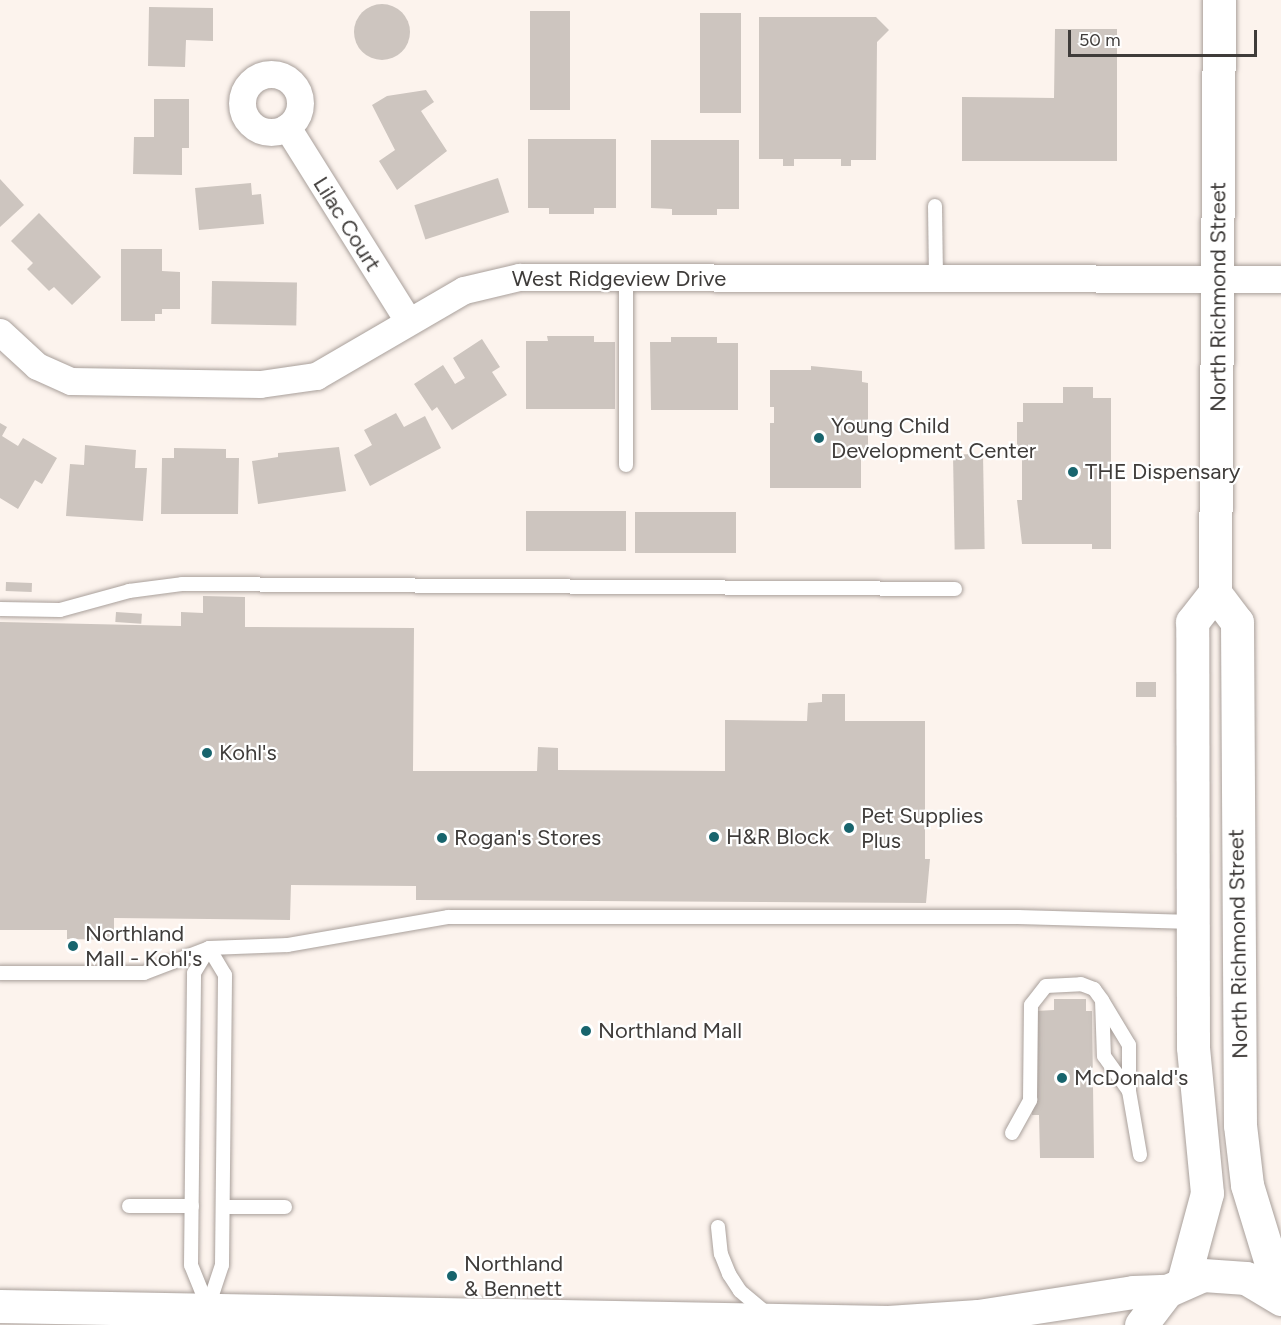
<!DOCTYPE html>
<style>
body{margin:0}
#map{position:relative;width:1281px;height:1325px;overflow:hidden;background:#fcf3ed;font-family:Figtree,sans-serif}
div>[style]{position:absolute}
[style*='--x']{left:calc(var(--x)*1px);top:calc(var(--y)*1px);width:calc(var(--w)*1px);rotate:calc(var(--a)*1deg)}
.building>*{inset:0;background:#cdc5bf;transform-origin:0 0}
.round{border-radius:50%}
.roads{filter:drop-shadow(0 0 2px #a9a09b) drop-shadow(0 0 2px #a9a09b)}
.lane>*{height:14px;margin:-7px;padding:0 7px;transform-origin:7px;border-radius:7px;background:#fff}
.street>*{height:27px;margin:-13.5px;padding:0 13.5px;transform-origin:13.5px;border-radius:13.5px;background:#fff}
.street>.ring{margin:-13.5px;padding:0;box-sizing:content-box;background:none;border:27px solid #fff;border-radius:50%}
.secondary>*{height:33px;margin:-16.5px;padding:0 16.5px;transform-origin:16.5px;border-radius:16.5px;background:#fff}
.primary>*{height:33px;margin:-16.5px;padding:0 16.5px;transform-origin:16.5px;border-radius:16.5px;background:#fff}
.dots>*{width:16px;height:16px;translate:-50% -50%;box-sizing:border-box;border:3px solid #fff;border-radius:50%}
span{translate:-50% -50%;white-space:nowrap;text-align:center;line-height:1.15;-webkit-text-stroke:4.5px #fff;paint-order:stroke}
.street-label{font-size:22px;color:#3f3c3a}
.poi-label{font-size:22px;color:#3f3c3a}
.left{translate:0 -50%;text-align:left}
.scale{position:absolute;left:1068px;top:30px;width:189px;height:27px;box-sizing:border-box;border:3px solid #3f3c3a;border-top:0;padding-left:8px;font-size:18px;line-height:21px;white-space:nowrap;color:#3f3c3a;-webkit-text-stroke:4px #fff;paint-order:stroke}
</style>
<div id="map">
<div class="building">
<i class="round" style="left:354px;top:4px;width:56px;height:56px"></i>
<i style="clip-path:polygon(149px 7px,213px 8px,213px 41px,186px 40px,185px 67px,148px 66px)"></i>
<i style="left:530px;top:11px;width:40px;height:99px"></i>
<i style="left:700px;top:13px;width:41px;height:100px"></i>
<i style="clip-path:polygon(759px 17px,876px 17px,889px 30px,877px 42px,876px 160px,851px 160px,851px 166px,841px 166px,841px 159px,794px 159px,794px 166px,783px 166px,783px 159px,759px 159px)"></i>
<i style="clip-path:polygon(1055px 29px,1117px 29px,1117px 161px,962px 161px,962px 97px,1054px 98px)"></i>
<i style="clip-path:polygon(426px 90px,434px 102px,421px 111px,447px 151px,397px 190px,379px 161px,395px 150px,372px 105px,387px 96px)"></i>
<i style="clip-path:polygon(154px 99px,189px 99px,189px 148px,182px 148px,182px 175px,133px 174px,134px 137px,154px 137px)"></i>
<i style="clip-path:polygon(528px 139px,616px 139px,616px 208px,594px 208px,594px 214px,549px 214px,549px 208px,528px 208px)"></i>
<i style="clip-path:polygon(651px 140px,739px 140px,739px 209px,717px 209px,717px 215px,672px 215px,672px 209px,651px 208px)"></i>
<i style="left:498px;top:178px;width:36px;height:88px;rotate:72deg"></i>
<i style="clip-path:polygon(0 179px,24px 205px,0 227px)"></i>
<i style="clip-path:polygon(251px 183px,252px 195px,261px 194px,264px 224px,199px 230px,195px 188px)"></i>
<i style="clip-path:polygon(39px 213px,101px 277px,72px 305px,54px 287px,49px 291px,27px 269px,33px 263px,11px 241px)"></i>
<i style="clip-path:polygon(121px 249px,162px 249px,162px 271px,180px 272px,180px 309px,162px 309px,162px 314px,155px 314px,155px 321px,121px 321px)"></i>
<i style="left:212px;top:281px;width:85px;height:43px;rotate:1deg"></i>
<i style="clip-path:polygon(547px 336px,594px 336px,594px 342px,615px 342px,615px 409px,526px 409px,526px 341px,548px 341px)"></i>
<i style="clip-path:polygon(671px 337px,717px 337px,717px 343px,738px 343px,738px 410px,651px 410px,650px 342px,671px 342px)"></i>
<i style="clip-path:polygon(482px 339px,500px 367px,492px 372px,507px 395px,452px 430px,437px 407px,432px 411px,414px 384px,443px 365px,455px 384px,465px 378px,453px 358px)"></i>
<i style="clip-path:polygon(811px 366px,862px 371px,862px 382px,868px 383px,868px 453px,861px 453px,861px 488px,770px 488px,770px 423px,774px 423px,774px 407px,770px 407px,770px 370px,811px 370px)"></i>
<i style="clip-path:polygon(1063px 387px,1093px 387px,1093px 398px,1111px 398px,1111px 549px,1092px 549px,1092px 544px,1022px 544px,1017px 500px,1022px 500px,1022px 447px,1017px 446px,1017px 422px,1023px 422px,1023px 403px,1063px 403px)"></i>
<i style="clip-path:polygon(396px 413px,404px 427px,425px 416px,441px 448px,370px 486px,354px 455px,372px 445px,364px 430px)"></i>
<i style="clip-path:polygon(0 423px,7px 427px,2px 436px,18px 446px,23px 438px,57px 458px,42px 484px,35px 480px,18px 509px,0 498px)"></i>
<i style="clip-path:polygon(85px 445px,136px 450px,135px 468px,147px 468px,143px 521px,66px 516px,70px 464px,84px 465px)"></i>
<i style="clip-path:polygon(339px 447px,346px 491px,258px 504px,252px 461px,278px 457px,278px 453px)"></i>
<i style="clip-path:polygon(174px 448px,226px 449px,226px 458px,239px 458px,238px 514px,161px 514px,162px 458px,174px 458px)"></i>
<i style="left:983px;top:454px;width:95px;height:30px;rotate:89deg"></i>
<i style="left:526px;top:511px;width:100px;height:40px"></i>
<i style="left:635px;top:512px;width:101px;height:41px"></i>
<i style="left:6px;top:582px;width:26px;height:9px;rotate:2deg"></i>
<i style="clip-path:polygon(203px 596px,245px 597px,245px 627px,414px 628px,413px 771px,537px 771px,538px 747px,558px 748px,558px 770px,725px 771px,725px 720px,807px 721px,808px 703px,822px 702px,822px 694px,845px 694px,845px 721px,925px 721px,925px 859px,930px 859px,926px 903px,416px 900px,416px 886px,291px 885px,290px 920px,114px 918px,114px 940px,67px 939px,67px 930px,0 930px,0 622px,181px 626px,181px 612px,203px 613px)"></i>
<i style="left:116px;top:612px;width:26px;height:10px;rotate:4deg"></i>
<i style="left:1136px;top:682px;width:20px;height:15px"></i>
<i style="clip-path:polygon(1054px 999px,1086px 999px,1086px 1011px,1092px 1011px,1094px 1158px,1040px 1158px,1039px 1115px,1032px 1115px,1031px 1041px,1036px 1011px,1054px 1010px)"></i>
</div>
<div class="roads">
<div class="lane">
<i style="--x:935;--y:206;--w:75;--a:89.2"></i>
<i style="--x:626;--y:465;--w:189;--a:-90"></i>
<i style="--x:0;--y:609;--w:60;--a:1"></i>
<i style="--x:60;--y:610;--w:72;--a:-15.4"></i>
<i style="--x:129;--y:591;--w:53;--a:-7.5"></i>
<i style="--x:182;--y:584;--w:773;--a:0.37"></i>
<i style="--x:0;--y:973;--w:144;--a:0"></i>
<i style="--x:144;--y:973;--w:70;--a:-21"></i>
<i style="--x:209;--y:948;--w:79;--a:-2.2"></i>
<i style="--x:288;--y:945;--w:162;--a:-9.9"></i>
<i style="--x:448;--y:917;--w:570;--a:0"></i>
<i style="--x:1018;--y:917;--w:175;--a:1.6"></i>
<i style="--x:1103;--y:1002;--w:50;--a:58.8"></i>
<i style="--x:1129;--y:1045;--w:46;--a:90"></i>
<i style="--x:1012;--y:1133;--w:38;--a:-61"></i>
<i style="--x:1030;--y:1100;--w:95;--a:-89.4"></i>
<i style="--x:1031;--y:1005;--w:24;--a:-52"></i>
<i style="--x:1046;--y:986;--w:35;--a:-3"></i>
<i style="--x:1081;--y:984;--w:14;--a:21"></i>
<i style="--x:1094;--y:989;--w:14;--a:54"></i>
<i style="--x:1102;--y:1000;--w:56;--a:88"></i>
<i style="--x:1104;--y:1056;--w:43;--a:54.5"></i>
<i style="--x:1129;--y:1091;--w:65;--a:80.2"></i>
<i style="--x:129;--y:1206;--w:63;--a:0"></i>
<i style="--x:223;--y:1207;--w:62;--a:0"></i>
<i style="--x:718;--y:1227;--w:27;--a:84"></i>
<i style="--x:721;--y:1254;--w:22;--a:68"></i>
<i style="--x:729;--y:1274;--w:20;--a:57"></i>
<i style="--x:740;--y:1291;--w:34;--a:40"></i>
<i style="--x:208;--y:1307;--w:45;--a:-112"></i>
<i style="--x:191;--y:1265;--w:292;--a:-89.4"></i>
<i style="--x:194;--y:973;--w:29;--a:-59"></i>
<i style="--x:208;--y:1307;--w:44;--a:-71.6"></i>
<i style="--x:222;--y:1265;--w:290;--a:-89.4"></i>
<i style="--x:225;--y:975;--w:31;--a:-121"></i>
</div>
<div class="street">
<i class="ring" style="left:242px;top:74px;width:31px;height:31px"></i>
<i style="--x:287;--y:127;--w:229;--a:58"></i>
<i style="--x:0;--y:332;--w:50;--a:42.6"></i>
<i style="--x:37;--y:366;--w:37;--a:24"></i>
<i style="--x:71;--y:381;--w:189;--a:0.9"></i>
<i style="--x:260;--y:384;--w:57;--a:-8.1"></i>
<i style="--x:316;--y:376;--w:171;--a:-30.2"></i>
<i style="--x:464;--y:290;--w:57;--a:-13.3"></i>
<i style="--x:519;--y:277;--w:762;--a:0.15"></i>
</div>
<div class="secondary">
<i style="--x:0;--y:1306;--w:888;--a:1.03"></i>
<i style="--x:888;--y:1322;--w:90;--a:-3.8"></i>
<i style="--x:978;--y:1316;--w:157;--a:-8.8"></i>
<i style="--x:1133;--y:1292;--w:34;--a:-2"></i>
</div>
<div class="primary">
<i style="--x:1219;--y:0;--w:593;--a:90.39"></i>
<i style="--x:1215;--y:593;--w:36;--a:53"></i>
<i style="--x:1237;--y:622;--w:503;--a:89.66"></i>
<i style="--x:1240;--y:1125;--w:60;--a:83.3"></i>
<i style="--x:1247;--y:1185;--w:116;--a:73"></i>
<i style="--x:1183;--y:1282;--w:92;--a:-74.9"></i>
<i style="--x:1207;--y:1193;--w:147;--a:-95.5"></i>
<i style="--x:1193;--y:1047;--w:425;--a:-90.1"></i>
<i style="--x:1192;--y:622;--w:37;--a:-52"></i>
<i style="--x:1141;--y:1325;--w:43;--a:-52.6"></i>
<i style="--x:1167;--y:1291;--w:39;--a:-24"></i>
<i style="--x:1203;--y:1275;--w:43;--a:4"></i>
<i style="--x:1246;--y:1278;--w:41;--a:31"></i>
</div>
</div>
<div class="dots">
<i style="left:819px;top:438px;background:#17646d"></i>
<i style="left:1073px;top:472px;background:#17646d"></i>
<i style="left:207px;top:753px;background:#17646d"></i>
<i style="left:849px;top:828px;background:#17646d"></i>
<i style="left:714px;top:837px;background:#17646d"></i>
<i style="left:442px;top:838px;background:#17646d"></i>
<i style="left:73px;top:946px;background:#17646d"></i>
<i style="left:586px;top:1031px;background:#17646d"></i>
<i style="left:1062px;top:1078px;background:#17646d"></i>
<i style="left:452px;top:1276px;background:#17646d"></i>
</div>
<div class="street-label">
<span style="left:347px;top:224px;rotate:58deg">Lilac Court</span>
<span style="left:619px;top:279px">West Ridgeview Drive</span>
<span style="left:1218px;top:297px;rotate:-90deg">North Richmond Street</span>
<span style="left:1238px;top:944px;rotate:-91deg">North Richmond Street</span>
</div>
<div class="poi-label">
<span class="left" style="left:831px;top:438px">Young Child<br>Development Center</span>
<span class="left" style="left:1085px;top:472px">THE Dispensary</span>
<span class="left" style="left:219px;top:753px">Kohl's</span>
<span class="left" style="left:861px;top:828px">Pet Supplies<br>Plus</span>
<span class="left" style="left:726px;top:837px">H&amp;R Block</span>
<span class="left" style="left:454px;top:838px">Rogan's Stores</span>
<span class="left" style="left:85px;top:946px">Northland<br>Mall - Kohl's</span>
<span class="left" style="left:598px;top:1031px">Northland Mall</span>
<span class="left" style="left:1074px;top:1078px">McDonald's</span>
<span class="left" style="left:464px;top:1276px">Northland<br>&amp; Bennett</span>
</div>
<div class="scale">50 m</div>
</div>
